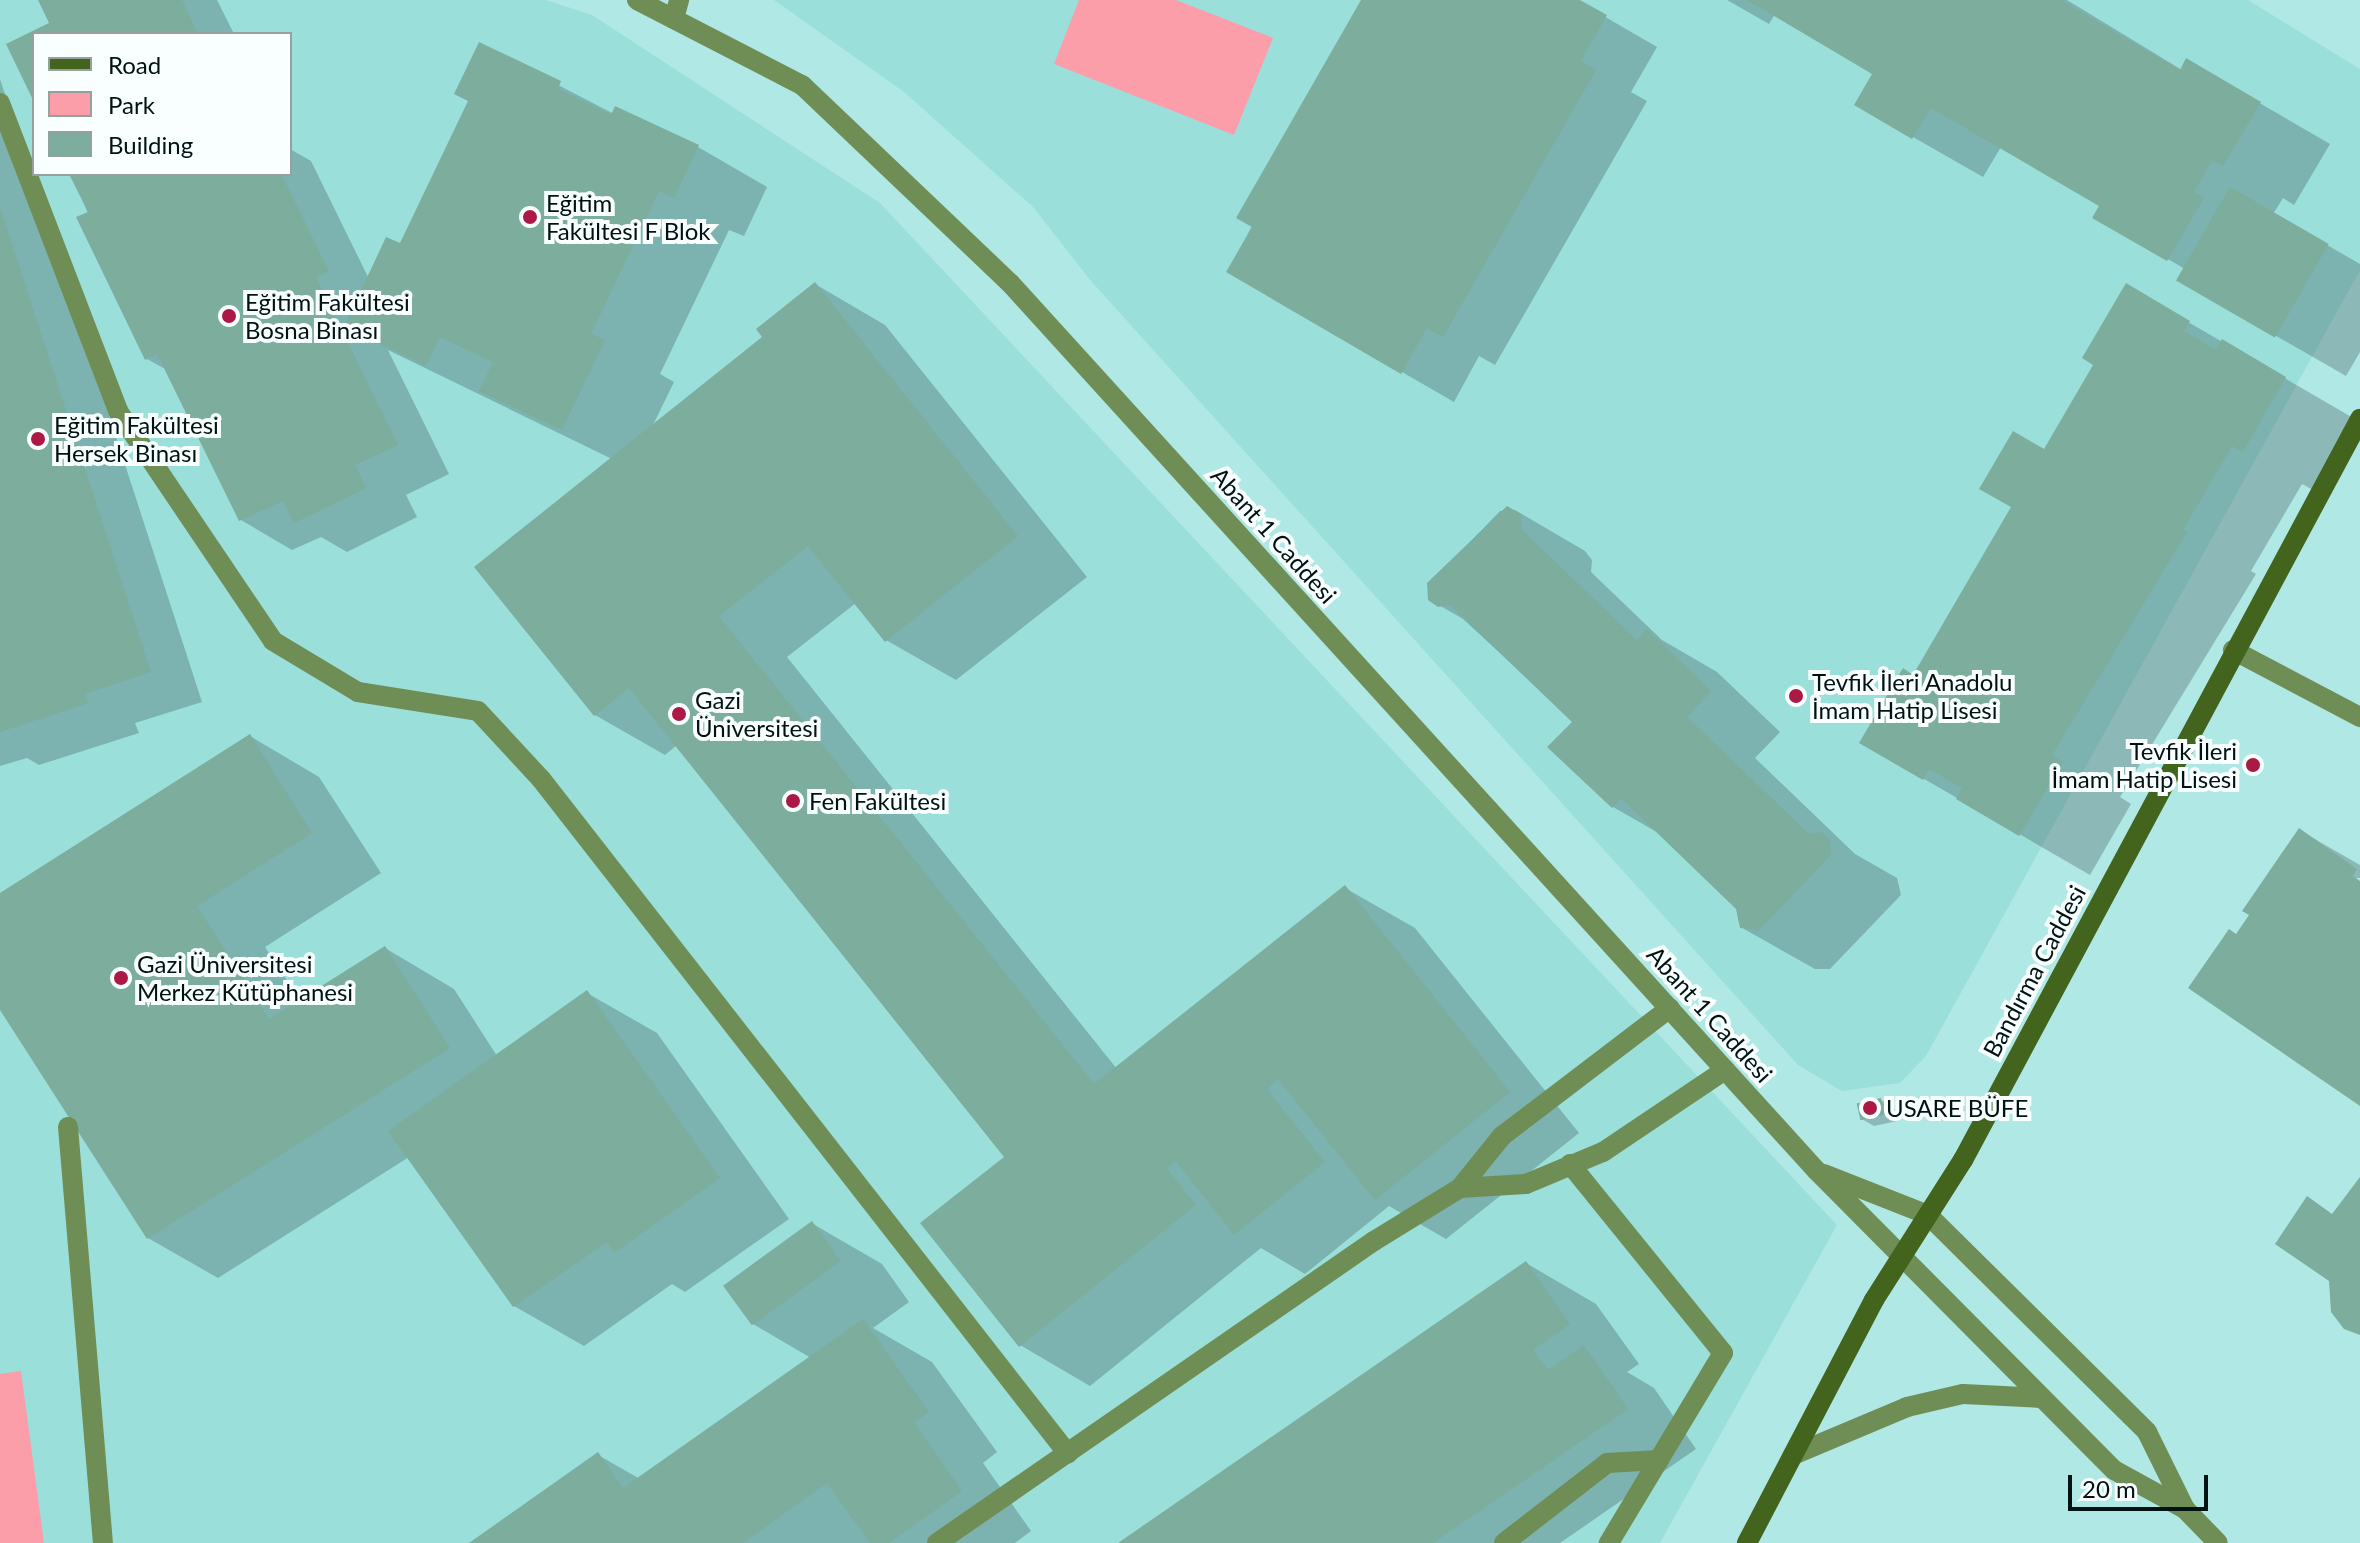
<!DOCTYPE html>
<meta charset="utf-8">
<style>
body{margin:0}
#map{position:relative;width:2360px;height:1543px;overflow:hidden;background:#b0e8e5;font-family:Lato,sans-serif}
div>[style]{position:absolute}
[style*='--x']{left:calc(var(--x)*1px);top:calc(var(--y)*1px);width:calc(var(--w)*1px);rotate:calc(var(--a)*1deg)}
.built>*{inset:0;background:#9bdfdb}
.green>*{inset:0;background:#fb9eaa}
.shadow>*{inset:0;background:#0003}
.building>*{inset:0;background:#7cad9d;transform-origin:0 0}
.service>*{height:20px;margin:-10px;padding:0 10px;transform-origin:10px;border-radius:10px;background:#6f8e55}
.minor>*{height:20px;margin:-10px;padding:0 10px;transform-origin:10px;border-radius:10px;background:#6f8e55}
.secondary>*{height:20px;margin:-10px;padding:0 10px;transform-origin:10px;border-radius:10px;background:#42641d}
.dots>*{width:22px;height:22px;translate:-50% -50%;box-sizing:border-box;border:4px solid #f9fefe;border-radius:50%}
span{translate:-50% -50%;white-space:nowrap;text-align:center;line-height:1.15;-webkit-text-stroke:8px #f9fefe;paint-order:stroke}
.poi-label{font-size:24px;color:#001312}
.left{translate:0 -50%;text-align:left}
.right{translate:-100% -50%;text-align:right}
.street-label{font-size:24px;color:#001312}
.legend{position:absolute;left:32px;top:32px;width:260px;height:144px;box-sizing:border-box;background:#f9fefe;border:2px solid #95a0a0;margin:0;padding:10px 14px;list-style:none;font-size:24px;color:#001312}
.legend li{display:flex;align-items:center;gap:16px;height:40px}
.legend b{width:40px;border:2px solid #95a0a0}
.scale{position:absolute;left:2068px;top:1475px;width:140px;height:36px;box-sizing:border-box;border:4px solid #001312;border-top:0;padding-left:10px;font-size:24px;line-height:28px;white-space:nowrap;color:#001312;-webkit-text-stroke:6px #f9fefe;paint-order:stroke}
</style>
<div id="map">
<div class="built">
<i style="clip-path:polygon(evenodd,0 0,546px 0,592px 15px,880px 203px,1837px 1225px,1660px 1543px,0 1543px,0 0,34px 34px,290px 34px,290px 174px,34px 174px,34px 34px)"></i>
<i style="clip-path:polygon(774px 0,2248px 0,2360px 69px,2360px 270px,1926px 1056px,1900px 1083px,1842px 1091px,1798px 1065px,1091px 281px,1033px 207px,904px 92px)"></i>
</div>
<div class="green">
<i style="clip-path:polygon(1079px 0,1176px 0,1273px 38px,1234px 135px,1054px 64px)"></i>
<i style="clip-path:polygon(21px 1371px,44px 1543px,0 1543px,0 1374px)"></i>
</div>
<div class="shadow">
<i style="clip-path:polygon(44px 0,217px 0,234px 34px,34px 34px,34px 97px,9px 45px,52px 24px)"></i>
<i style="clip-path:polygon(1364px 0,1576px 0,1657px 47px,1631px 92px,1647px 101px,1495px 365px,1479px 356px,1454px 402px,1229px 272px)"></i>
<i style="clip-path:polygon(1727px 0,2067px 0,2182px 70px,2187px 61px,2330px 144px,2294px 205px,2283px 198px,2273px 214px,2360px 264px,2360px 352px,2346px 376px,2179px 280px,2185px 269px,2095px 217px,2101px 206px,2001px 147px,1983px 177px,1857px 105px,1875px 73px,1775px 14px,1769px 24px)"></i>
<i style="clip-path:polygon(479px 44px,614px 114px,698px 147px,767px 187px,744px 236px,729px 230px,660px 374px,674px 382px,652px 427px,765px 338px,815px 284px,885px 325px,1087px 577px,956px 680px,886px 640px,856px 603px,787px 657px,1117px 1069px,1345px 888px,1415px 928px,1579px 1133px,1446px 1239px,1389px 1206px,1305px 1274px,1261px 1248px,1090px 1386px,1020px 1345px,1007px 1157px,677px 745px,665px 755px,595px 715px,612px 459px,388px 350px,449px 474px,406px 495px,417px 517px,347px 552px,321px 537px,292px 550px,241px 520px,167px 370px,147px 359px,72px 174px,290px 174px,290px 149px,311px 161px,369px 279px,401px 246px,470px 101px)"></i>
<i style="clip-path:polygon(0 79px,202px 702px,135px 723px,139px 733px,39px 765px,27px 758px,0 766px)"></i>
<i style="clip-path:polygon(2126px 286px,2355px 419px,2313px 490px,2302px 484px,2251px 571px,2256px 574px,2120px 797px,2131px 804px,2090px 875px,1862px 743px,1914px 677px,2045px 452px,2096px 364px)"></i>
<i style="clip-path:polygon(1515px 510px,1585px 551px,1592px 560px,1591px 572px,1662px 640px,1717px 672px,1780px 732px,1755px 758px,1855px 854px,1897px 878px,1901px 895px,1830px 969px,1815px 969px,1744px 929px,1738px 920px,1738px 908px,1662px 835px,1613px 807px,1575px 722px,1463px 619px,1432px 601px,1430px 584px,1500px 511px)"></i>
<i style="clip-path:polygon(250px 736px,319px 777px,381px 873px,265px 947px,301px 1002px,385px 948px,454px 989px,497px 1056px,587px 993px,657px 1033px,789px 1219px,685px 1292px,672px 1284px,584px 1346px,514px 1306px,409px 1157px,218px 1278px,148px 1238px,0 1006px,0 895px)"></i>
<i style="clip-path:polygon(2299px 830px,2360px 865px,2360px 878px,2352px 878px,2360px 882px,2360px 1104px,2237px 936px)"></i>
<i style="clip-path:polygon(1881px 1100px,1894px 1107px,1897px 1121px,1874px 1126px,1860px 1118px)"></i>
<i style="clip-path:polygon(813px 1224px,882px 1264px,909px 1302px,873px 1328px,932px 1362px,997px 1452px,983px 1463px,1031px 1531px,1015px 1543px,472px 1543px,598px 1455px,640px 1479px,811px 1358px,753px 1324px)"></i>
<i style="clip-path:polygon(1526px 1263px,1596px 1304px,1639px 1364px,1627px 1372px,1654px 1388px,1696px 1449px,1560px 1543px,1121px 1543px)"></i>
</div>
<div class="building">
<i style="clip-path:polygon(38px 0,182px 0,198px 34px,34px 34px,34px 102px,6px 44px,49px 23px)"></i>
<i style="clip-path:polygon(1361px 0,1580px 0,1607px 15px,1581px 61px,1596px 70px,1443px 337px,1427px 328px,1401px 374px,1226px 272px,1252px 227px,1236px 218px)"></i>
<i style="clip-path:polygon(1747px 0,2061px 0,2180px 70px,2186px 58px,2261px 102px,2223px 166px,2212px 160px,2194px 192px,2204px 198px,2167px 261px,2092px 218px,2099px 206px,1931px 108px,1912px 139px,1854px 105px,1872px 74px)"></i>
<i style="clip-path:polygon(479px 42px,561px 81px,558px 89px,611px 115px,615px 106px,699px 145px,674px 198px,659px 191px,591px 334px,605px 340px,562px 430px,479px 391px,493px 362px,440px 337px,426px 366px,344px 327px,386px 237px,400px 243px,468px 101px,454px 94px)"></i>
<i style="clip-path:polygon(69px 174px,281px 174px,329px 271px,316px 277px,398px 445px,355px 465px,366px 488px,294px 523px,283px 501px,239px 521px,157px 354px,145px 360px,76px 217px,88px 212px)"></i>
<i style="left:2230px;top:187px;width:114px;height:108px;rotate:30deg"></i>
<i style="clip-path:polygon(0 207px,151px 672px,85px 694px,88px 703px,0 732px)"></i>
<i style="clip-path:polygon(815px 282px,1018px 536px,885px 642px,808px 546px,719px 616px,1094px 1084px,1345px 885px,1510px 1092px,1375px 1200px,1278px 1079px,1267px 1089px,1325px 1162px,1234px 1235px,1176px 1161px,1167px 1168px,1196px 1205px,1019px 1347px,920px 1223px,1004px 1157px,629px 688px,594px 716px,474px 567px,762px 337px,756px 329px)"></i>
<i style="clip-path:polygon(2126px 283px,2190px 321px,2184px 331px,2216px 350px,2222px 339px,2286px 377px,2243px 452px,2232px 446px,2183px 530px,2187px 532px,2052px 755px,2063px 762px,2019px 836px,1956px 799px,1962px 788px,1929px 769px,1923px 780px,1859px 743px,1903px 668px,1913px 675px,2011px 507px,1979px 489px,2013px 431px,2044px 449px,2093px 365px,2082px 358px)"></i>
<i style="clip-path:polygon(1507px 506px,1521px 514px,1522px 530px,1637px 640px,1647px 629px,1711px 691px,1687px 717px,1809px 834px,1821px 832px,1830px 839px,1831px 855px,1759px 930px,1740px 928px,1736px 909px,1621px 798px,1612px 808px,1547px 747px,1572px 722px,1450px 605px,1438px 607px,1428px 600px,1427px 583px)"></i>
<i style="clip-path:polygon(250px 734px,312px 833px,197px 906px,269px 1019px,385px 946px,450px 1048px,147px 1239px,0 1010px,0 893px)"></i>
<i style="clip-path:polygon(2299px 828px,2357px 869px,2353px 876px,2360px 881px,2360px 1106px,2188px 988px,2229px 929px,2236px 934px,2249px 915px,2242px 911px)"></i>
<i style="clip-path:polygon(587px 990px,720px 1178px,614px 1253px,607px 1242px,513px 1307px,388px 1131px)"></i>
<i style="left:1881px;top:1098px;width:17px;height:25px;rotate:77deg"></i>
<i style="clip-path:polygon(2360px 1177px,2360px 1335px,2344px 1329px,2331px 1312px,2329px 1281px,2275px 1244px,2307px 1196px,2332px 1214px)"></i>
<i style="left:812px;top:1221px;width:49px;height:110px;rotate:54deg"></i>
<i style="clip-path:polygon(1526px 1261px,1570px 1324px,1533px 1350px,1548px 1370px,1584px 1345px,1628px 1409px,1433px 1543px,1118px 1543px)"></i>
<i style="clip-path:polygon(863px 1319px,929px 1412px,914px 1422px,962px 1491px,889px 1543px,870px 1543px,827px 1483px,743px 1543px,469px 1543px,598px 1452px,623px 1488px)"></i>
</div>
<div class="service">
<i style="--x:674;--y:19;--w:20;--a:-75"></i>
<i style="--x:0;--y:103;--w:330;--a:69"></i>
<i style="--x:118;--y:411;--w:277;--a:56"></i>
<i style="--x:273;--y:641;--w:99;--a:31"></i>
<i style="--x:358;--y:692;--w:121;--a:9"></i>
<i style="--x:478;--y:711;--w:93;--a:47.2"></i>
<i style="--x:541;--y:779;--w:856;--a:52.02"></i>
<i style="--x:1570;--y:1164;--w:243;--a:51"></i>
<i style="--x:1723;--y:1353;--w:222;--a:121"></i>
<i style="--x:1460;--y:1188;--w:66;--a:-3.5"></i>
<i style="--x:1526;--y:1184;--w:83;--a:-22.6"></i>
<i style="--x:1603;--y:1152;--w:147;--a:-33.9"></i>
<i style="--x:937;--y:1543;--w:531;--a:-34.65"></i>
<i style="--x:1374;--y:1241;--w:101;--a:-31.6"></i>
<i style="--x:1460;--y:1188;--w:67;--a:-51.1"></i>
<i style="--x:1502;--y:1136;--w:211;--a:-37.3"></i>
<i style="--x:1504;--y:1543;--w:130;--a:-37.8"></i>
<i style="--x:1607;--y:1463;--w:52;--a:-3.3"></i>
</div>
<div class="minor">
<i style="--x:637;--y:0;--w:186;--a:27.3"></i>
<i style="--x:802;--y:85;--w:287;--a:43.6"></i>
<i style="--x:1010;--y:283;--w:1200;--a:47.74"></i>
<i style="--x:1817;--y:1171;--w:421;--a:45.2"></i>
<i style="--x:2114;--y:1470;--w:81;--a:28.8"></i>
<i style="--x:2185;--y:1509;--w:47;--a:45.9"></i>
<i style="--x:2233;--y:650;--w:144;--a:27.8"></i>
<i style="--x:68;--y:1127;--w:417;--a:85.2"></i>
<i style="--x:1824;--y:1174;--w:112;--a:21.5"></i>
<i style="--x:1928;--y:1215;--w:308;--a:44.7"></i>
<i style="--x:2147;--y:1432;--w:86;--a:63.7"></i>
<i style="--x:1793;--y:1455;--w:124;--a:-22.8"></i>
<i style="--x:1907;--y:1407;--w:57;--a:-13.1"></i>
<i style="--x:1963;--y:1394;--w:79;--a:2.9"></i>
</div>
<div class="secondary">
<i style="--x:1747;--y:1543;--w:274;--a:-62.4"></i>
<i style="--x:1874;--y:1300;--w:166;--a:-57.6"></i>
<i style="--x:1963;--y:1160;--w:841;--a:-61.82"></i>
</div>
<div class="dots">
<i style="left:530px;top:217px;background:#ad1945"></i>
<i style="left:229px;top:316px;background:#ad1945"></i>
<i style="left:38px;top:439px;background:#ad1945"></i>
<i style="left:1796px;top:696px;background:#ad1945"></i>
<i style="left:679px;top:714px;background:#ad1945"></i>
<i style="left:2253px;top:765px;background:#ad1945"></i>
<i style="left:793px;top:801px;background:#ad1945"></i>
<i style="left:121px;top:978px;background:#ad1945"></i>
<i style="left:1870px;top:1108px;background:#ad1945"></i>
</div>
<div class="poi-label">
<span class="left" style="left:546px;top:217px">Eğitim<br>Fakültesi F Blok</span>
<span class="left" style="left:245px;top:316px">Eğitim Fakültesi<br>Bosna Binası</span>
<span class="left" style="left:54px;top:439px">Eğitim Fakültesi<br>Hersek Binası</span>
<span class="left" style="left:1812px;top:696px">Tevfik İleri Anadolu<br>İmam Hatip Lisesi</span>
<span class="left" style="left:695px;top:714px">Gazi<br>Üniversitesi</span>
<span class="right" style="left:2237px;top:765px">Tevfik İleri<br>İmam Hatip Lisesi</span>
<span class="left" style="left:809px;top:801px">Fen Fakültesi</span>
<span class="left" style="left:137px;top:978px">Gazi Üniversitesi<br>Merkez Kütüphanesi</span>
<span class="left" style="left:1886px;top:1108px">USARE BÜFE</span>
</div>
<div class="street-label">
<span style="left:1274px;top:535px;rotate:48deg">Abant 1 Caddesi</span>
<span style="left:2034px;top:971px;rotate:-62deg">Bandırma Caddesi</span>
<span style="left:1710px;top:1014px;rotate:48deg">Abant 1 Caddesi</span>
</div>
<ul class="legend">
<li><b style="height:10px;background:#42641d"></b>Road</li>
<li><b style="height:22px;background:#fb9eaa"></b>Park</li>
<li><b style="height:22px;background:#7cad9d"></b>Building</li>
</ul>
<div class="scale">20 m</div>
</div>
